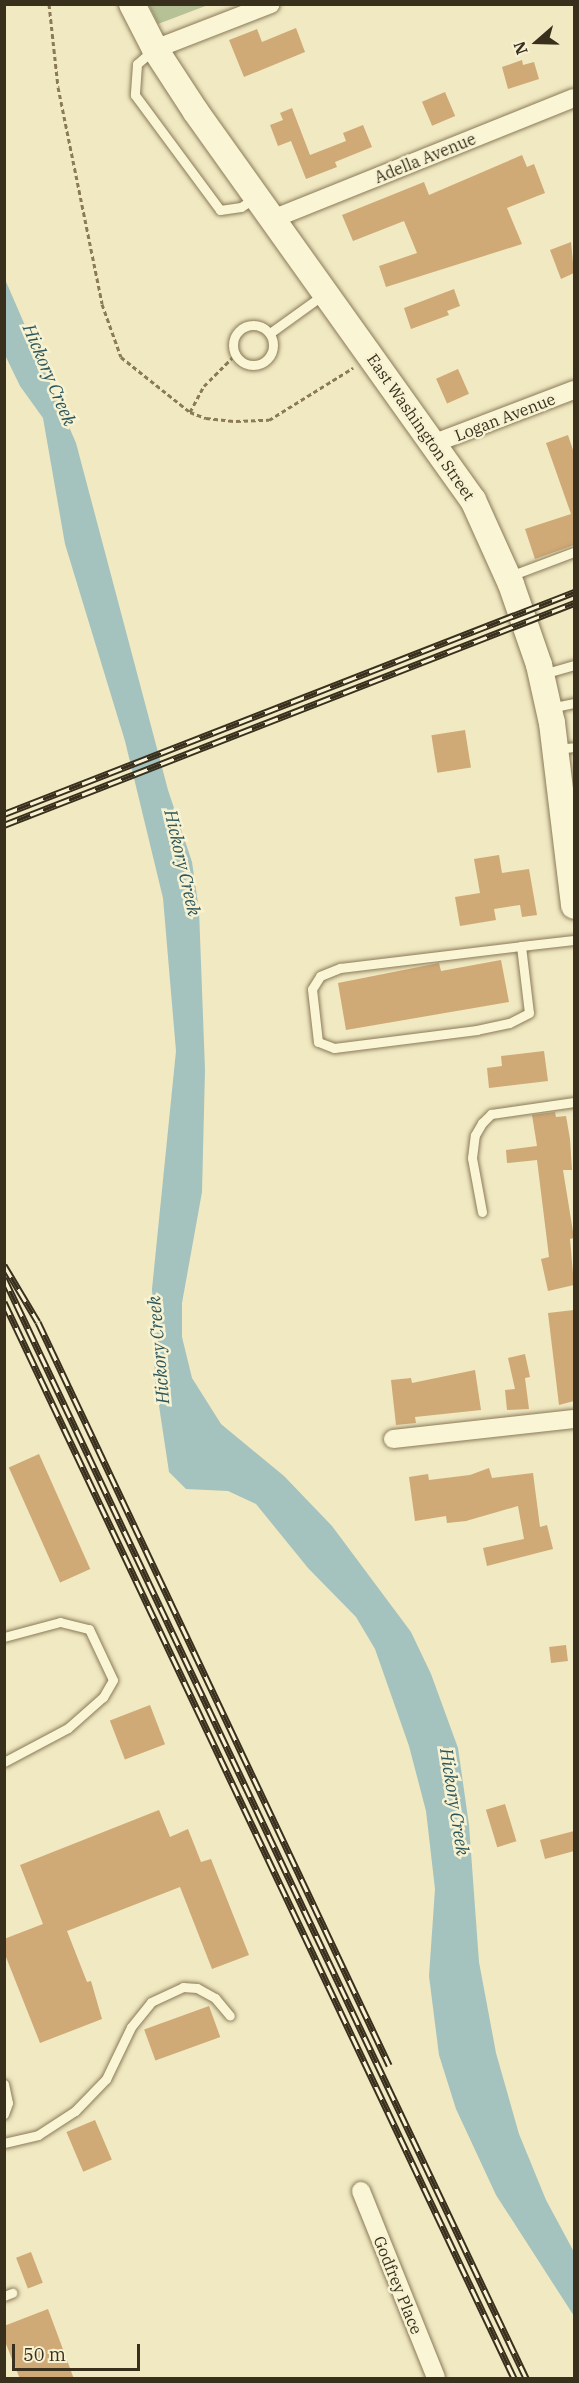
<!DOCTYPE html>
<style>
body{margin:0}
#map{position:relative;width:579px;height:2383px;overflow:hidden;background:#f0e9c2;font-family:"IBM Plex Serif",serif}
div>[style]{position:absolute}
[style*='--x']{left:calc(var(--x)*1px);top:calc(var(--y)*1px);width:calc(var(--w)*1px);rotate:calc(var(--a)*1deg)}
.cemetery>*{inset:0;background:#b6c295}
.water>*{inset:0;background:#a4c2be}
.building>*{inset:0;background:#cfa976;transform-origin:0 0}
.path>*{height:3px;margin-top:-1.5px;transform-origin:0;background:repeating-linear-gradient(90deg,#8a7a58 0 4.5px,transparent 0 7.5px)}
.roads{filter:drop-shadow(0 0 2px #8a7a58) drop-shadow(0 0 2px #8a7a58)}
.lane>*{height:9px;margin:-4.5px;padding:0 4.5px;transform-origin:4.5px;border-radius:4.5px;background:#faf5d5}
.lane>.ring{margin:-4.5px;padding:0;box-sizing:content-box;background:none;border:9px solid #faf5d5;border-radius:50%}
.street>*{height:18px;margin:-9px;padding:0 9px;transform-origin:9px;border-radius:9px;background:#faf5d5}
.secondary>*{height:26px;margin:-13px;padding:0 13px;transform-origin:13px;border-radius:13px;background:#faf5d5}
.rail>*{height:7px;margin-top:-3.5px;transform-origin:0;background:repeating-linear-gradient(90deg,#f7f2d2 0 14px,#392f1d 0 28px);box-sizing:border-box;border-block:2px solid #392f1d}
span{translate:-50% -50%;white-space:nowrap;text-align:center;line-height:1.15;-webkit-text-stroke:5px #f7f2d2;paint-order:stroke}
.street-label{font-size:16px;color:#392f1d}
.water-label{font-size:18px;color:#2c555a;font-style:italic}
.frame{position:absolute;inset:0;border:6px solid #392f1d;pointer-events:none}
.north{position:absolute;left:507px;top:12px;width:60px;height:60px;-webkit-text-stroke:4px #f7f2d2;paint-order:stroke;rotate:250deg;font-size:16px;font-weight:700;line-height:24px;text-align:center;color:#392f1d}
.north::after{content:'';display:block;margin:auto;width:21px;height:27px;background:#392f1d;clip-path:polygon(50% 0,100% 100%,50% 72%,0 100%)}
.scale{position:absolute;left:12px;top:2344px;width:128px;height:27px;box-sizing:border-box;border:3px solid #392f1d;border-top:0;padding-left:8px;font-size:18px;line-height:21px;white-space:nowrap;color:#392f1d;-webkit-text-stroke:4px #f7f2d2;paint-order:stroke}
</style>
<div id="map">
<div class="cemetery">
<i style="clip-path:polygon(149px 5px,208px 5px,158px 24px)"></i>
</div>
<div class="water">
<i style="clip-path:polygon(4px 277px,76px 443px,168px 790px,192px 862px,199px 910px,205px 1070px,202px 1192px,182px 1303px,182px 1337px,192px 1378px,221px 1424px,284px 1476px,332px 1526px,411px 1632px,431px 1674px,458px 1748px,469px 1825px,479px 1962px,496px 2053px,519px 2134px,546px 2200px,574px 2252px,574px 2316px,496px 2195px,456px 2109px,439px 2055px,429px 1976px,435px 1889px,426px 1811px,409px 1746px,375px 1649px,356px 1617px,308px 1568px,256px 1504px,228px 1491px,186px 1489px,169px 1472px,155px 1379px,152px 1289px,176px 1051px,163px 898px,125px 741px,65px 544px,43px 418px,20px 386px,5px 355px)"></i>
</div>
<div class="building">
<i style="clip-path:polygon(296px 28px,305px 52px,244px 77px,229px 40px,257px 29px,262px 42px)"></i>
<i style="clip-path:polygon(522px 60px,523px 65px,534px 62px,539px 79px,508px 89px,502px 67px)"></i>
<i style="left:445px;top:92px;width:26px;height:25px;rotate:67deg"></i>
<i style="clip-path:polygon(292px 108px,310px 155px,346px 141px,343px 133px,363px 125px,372px 147px,335px 162px,337px 167px,306px 179px,291px 141px,278px 146px,270px 125px,283px 120px,280px 113px)"></i>
<i style="clip-path:polygon(522px 155px,527px 167px,534px 164px,545px 193px,507px 208px,522px 244px,386px 287px,379px 266px,417px 253px,404px 221px,353px 241px,342px 215px,424px 182px,429px 195px)"></i>
<i style="clip-path:polygon(571px 242px,574px 273px,561px 279px,550px 250px)"></i>
<i style="clip-path:polygon(454px 289px,460px 306px,447px 311px,449px 315px,411px 329px,404px 308px)"></i>
<i style="left:458px;top:369px;width:27px;height:24px;rotate:66deg"></i>
<i style="clip-path:polygon(568px 435px,574px 453px,574px 545px,535px 559px,525px 529px,571px 514px,546px 443px)"></i>
<i style="left:465px;top:730px;width:38px;height:34px;rotate:81deg"></i>
<i style="clip-path:polygon(499px 855px,502px 873px,529px 869px,537px 915px,522px 917px,520px 905px,494px 909px,496px 920px,460px 926px,455px 897px,480px 893px,474px 859px)"></i>
<i style="clip-path:polygon(501px 960px,509px 1002px,346px 1030px,338px 983px,439px 963px,441px 971px)"></i>
<i style="clip-path:polygon(544px 1051px,548px 1081px,489px 1088px,487px 1068px,502px 1066px,501px 1056px)"></i>
<i style="clip-path:polygon(555px 1112px,556px 1117px,566px 1116px,570px 1139px,572px 1170px,563px 1170px,574px 1238px,570px 1239px,574px 1285px,548px 1291px,541px 1259px,549px 1257px,537px 1160px,507px 1163px,506px 1150px,537px 1146px,532px 1115px)"></i>
<i style="clip-path:polygon(574px 1310px,574px 1401px,559px 1405px,548px 1313px)"></i>
<i style="clip-path:polygon(525px 1354px,530px 1377px,525px 1378px,529px 1409px,507px 1410px,505px 1390px,515px 1389px,508px 1358px)"></i>
<i style="clip-path:polygon(475px 1370px,481px 1410px,415px 1417px,416px 1423px,396px 1425px,391px 1380px,411px 1378px,412px 1383px)"></i>
<i style="left:39px;top:1454px;width:126px;height:33px;rotate:66deg"></i>
<i style="clip-path:polygon(489px 1468px,492px 1478px,533px 1473px,540px 1527px,547px 1525px,553px 1549px,487px 1566px,483px 1548px,524px 1539px,518px 1506px,466px 1521px,447px 1523px,446px 1516px,415px 1521px,409px 1477px,428px 1474px,429px 1480px,470px 1475px)"></i>
<i style="left:566px;top:1645px;width:16px;height:17px;rotate:83deg"></i>
<i style="left:150px;top:1705px;width:42px;height:43px;rotate:69deg"></i>
<i style="left:505px;top:1804px;width:39px;height:20px;rotate:73deg"></i>
<i style="clip-path:polygon(159px 1810px,170px 1837px,188px 1829px,201px 1862px,211px 1859px,249px 1955px,212px 1969px,180px 1887px,67px 1931px,87px 1982px,91px 1981px,102px 2019px,40px 2043px,4px 1952px,4px 1939px,43px 1924px,20px 1865px)"></i>
<i style="clip-path:polygon(574px 1831px,574px 1851px,545px 1859px,540px 1840px)"></i>
<i style="left:209px;top:2006px;width:33px;height:69px;rotate:70deg"></i>
<i style="left:95px;top:2120px;width:43px;height:31px;rotate:67deg"></i>
<i style="left:31px;top:2252px;width:33px;height:16px;rotate:69deg"></i>
<i style="clip-path:polygon(48px 2309px,74px 2379px,20px 2379px,4px 2339px,4px 2326px)"></i>
</div>
<div class="path">
<i style="--x:49;--y:4;--w:83;--a:83.8"></i>
<i style="--x:58;--y:87;--w:221;--a:78.5"></i>
<i style="--x:102;--y:304;--w:56;--a:70.3"></i>
<i style="--x:121;--y:357;--w:88;--a:38.6"></i>
<i style="--x:190;--y:412;--w:17;--a:21"></i>
<i style="--x:206;--y:418;--w:30;--a:6"></i>
<i style="--x:236;--y:421;--w:33;--a:-2"></i>
<i style="--x:269;--y:420;--w:99;--a:-31.8"></i>
<i style="--x:190;--y:412;--w:30;--a:-62"></i>
<i style="--x:204;--y:386;--w:45;--a:-45"></i>
</div>
<div class="roads">
<div class="lane">
<i style="--x:153;--y:50;--w:21;--a:139"></i>
<i style="--x:137;--y:64;--w:31;--a:94"></i>
<i style="--x:135;--y:95;--w:143;--a:53.5"></i>
<i style="--x:220;--y:210;--w:21;--a:-8"></i>
<i style="--x:241;--y:207;--w:18;--a:-34"></i>
<i class="ring" style="left:233px;top:325px;width:31px;height:31px"></i>
<i style="--x:270;--y:333;--w:67;--a:-35.8"></i>
<i style="--x:510;--y:576;--w:68;--a:-20.6"></i>
<i style="--x:543;--y:674;--w:32;--a:-16"></i>
<i style="--x:550;--y:708;--w:25;--a:-12"></i>
<i style="--x:556;--y:749;--w:18;--a:-6"></i>
<i style="--x:521;--y:946;--w:67;--a:83.2"></i>
<i style="--x:529;--y:1013;--w:22;--a:153"></i>
<i style="--x:509;--y:1023;--w:33;--a:168"></i>
<i style="--x:477;--y:1030;--w:144;--a:172.8"></i>
<i style="--x:334;--y:1048;--w:17;--a:-159"></i>
<i style="--x:318;--y:1042;--w:53;--a:-96.5"></i>
<i style="--x:312;--y:989;--w:15;--a:-58"></i>
<i style="--x:320;--y:976;--w:22;--a:-22"></i>
<i style="--x:340;--y:968;--w:182;--a:-6.9"></i>
<i style="--x:521;--y:946;--w:53;--a:-6.5"></i>
<i style="--x:482;--y:1212;--w:55;--a:-100.5"></i>
<i style="--x:472;--y:1158;--w:23;--a:-83"></i>
<i style="--x:475;--y:1135;--w:14;--a:-60"></i>
<i style="--x:482;--y:1123;--w:13;--a:-45"></i>
<i style="--x:491;--y:1114;--w:84;--a:-8.2"></i>
<i style="--x:4;--y:1637;--w:58;--a:-15"></i>
<i style="--x:60;--y:1622;--w:30;--a:14"></i>
<i style="--x:89;--y:1629;--w:56;--a:64.8"></i>
<i style="--x:113;--y:1680;--w:20;--a:120"></i>
<i style="--x:103;--y:1697;--w:47;--a:138.5"></i>
<i style="--x:68;--y:1728;--w:72;--a:152"></i>
<i style="--x:4;--y:2084;--w:19;--a:78"></i>
<i style="--x:8;--y:2103;--w:12;--a:110"></i>
<i style="--x:4;--y:2143;--w:35;--a:-13"></i>
<i style="--x:38;--y:2135;--w:44;--a:-33"></i>
<i style="--x:75;--y:2111;--w:45;--a:-45.9"></i>
<i style="--x:106;--y:2079;--w:58;--a:-64.3"></i>
<i style="--x:131;--y:2027;--w:32;--a:-51"></i>
<i style="--x:151;--y:2002;--w:35;--a:-25"></i>
<i style="--x:183;--y:1987;--w:14;--a:4"></i>
<i style="--x:197;--y:1988;--w:21;--a:29"></i>
<i style="--x:215;--y:1998;--w:23;--a:50"></i>
<i style="--x:4;--y:2296;--w:9;--a:-21"></i>
</div>
<div class="street">
<i style="--x:155;--y:49;--w:124;--a:-21.2"></i>
<i style="--x:275;--y:218;--w:322;--a:-21.9"></i>
<i style="--x:435;--y:443;--w:149;--a:-20.9"></i>
<i style="--x:393;--y:1439;--w:182;--a:-6.3"></i>
<i style="--x:361;--y:2191;--w:201;--a:68.1"></i>
</div>
<div class="secondary">
<i style="--x:132;--y:4;--w:51;--a:62.9"></i>
<i style="--x:155;--y:49;--w:75;--a:56.9"></i>
<i style="--x:196;--y:112;--w:477;--a:54.5"></i>
<i style="--x:473;--y:500;--w:92;--a:65.7"></i>
<i style="--x:511;--y:584;--w:86;--a:70.9"></i>
<i style="--x:539;--y:665;--w:59;--a:77.4"></i>
<i style="--x:552;--y:723;--w:184;--a:83.1"></i>
</div>
</div>
<div class="rail">
<i style="--x:4;--y:814;--w:612;--a:-21.28"></i>
<i style="--x:4;--y:825;--w:612;--a:-21.28"></i>
<i style="--x:4;--y:1265;--w:66;--a:59.2"></i>
<i style="--x:38;--y:1322;--w:822;--a:64.71"></i>
<i style="--x:4;--y:1278;--w:1218;--a:64.61"></i>
<i style="--x:4;--y:1302;--w:1191;--a:64.64"></i>
</div>
<div class="street-label">
<span style="left:425px;top:158px;rotate:-22deg">Adella Avenue</span>
<span style="left:505px;top:417px;rotate:-21deg">Logan Avenue</span>
<span style="left:421px;top:427px;rotate:55deg">East Washington Street</span>
<span style="left:398px;top:2285px;rotate:68deg">Godfrey Place</span>
</div>
<div class="water-label">
<span style="left:49px;top:375px;rotate:67deg">Hickory Creek</span>
<span style="left:182px;top:863px;rotate:77deg">Hickory Creek</span>
<span style="left:159px;top:1350px;rotate:-95deg">Hickory Creek</span>
<span style="left:454px;top:1802px;rotate:81deg">Hickory Creek</span>
</div>
<div class="frame"></div>
<div class="north">N</div>
<div class="scale">50 m</div>
</div>
